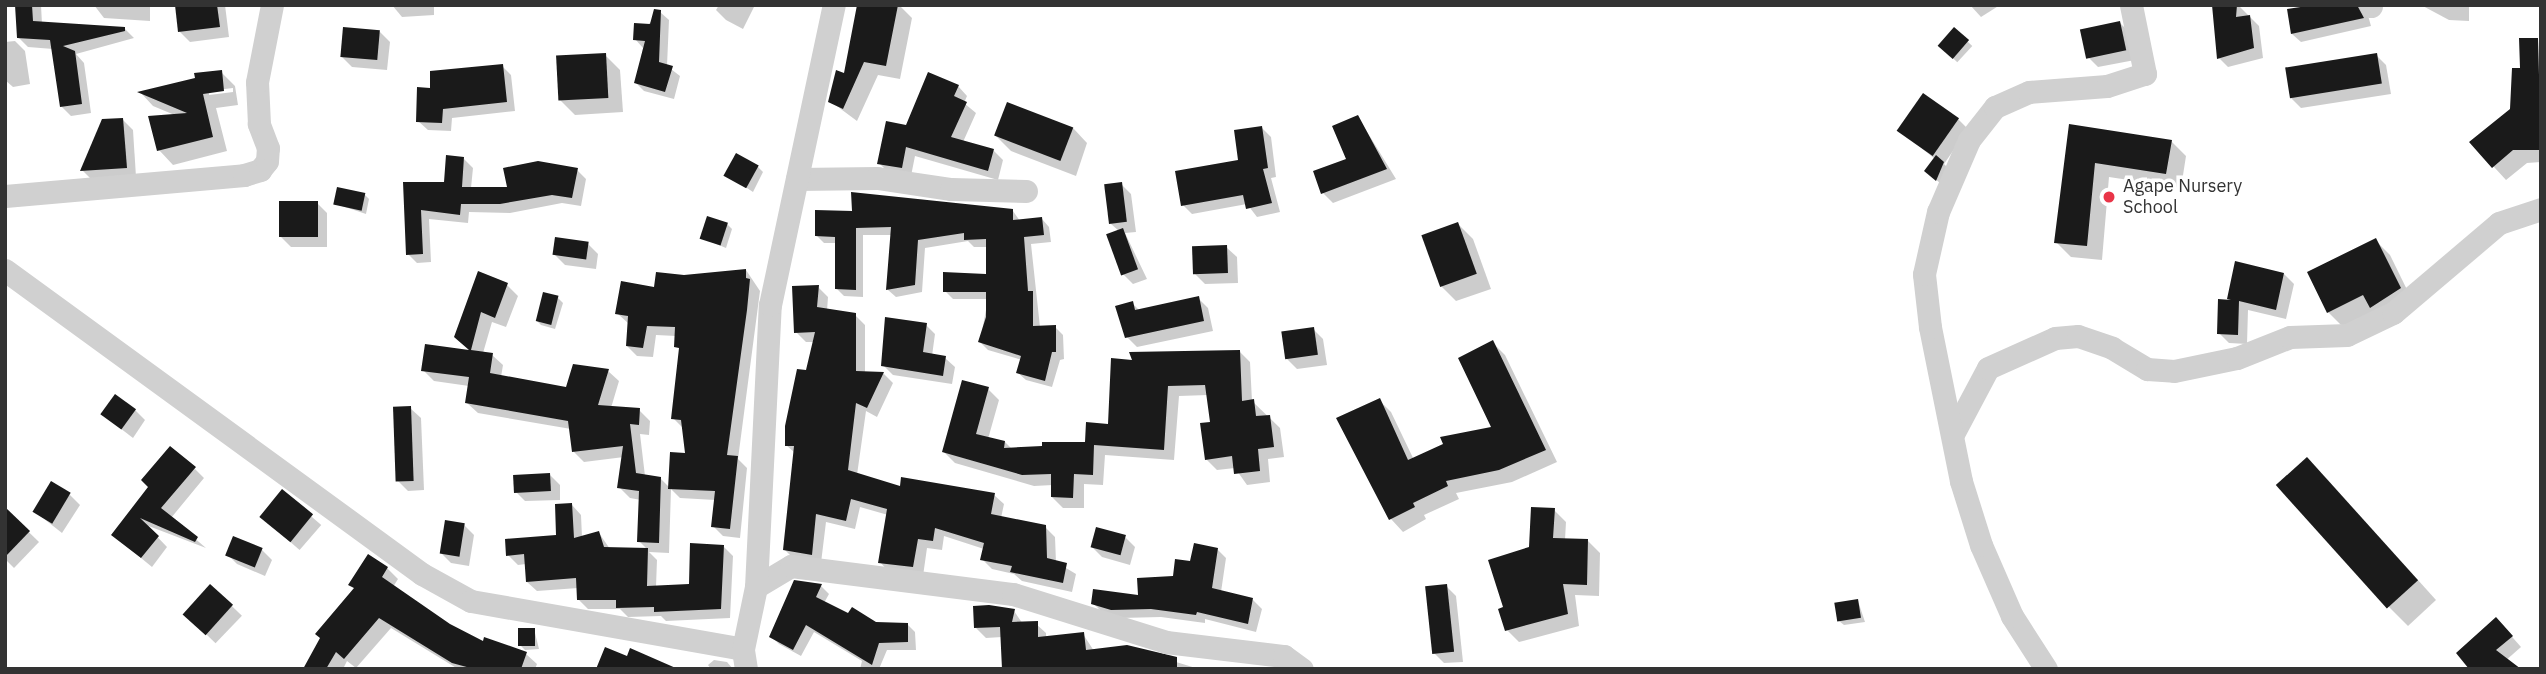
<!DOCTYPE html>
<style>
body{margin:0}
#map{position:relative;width:2546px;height:674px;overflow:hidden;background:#fff;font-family:"IBM Plex Sans",sans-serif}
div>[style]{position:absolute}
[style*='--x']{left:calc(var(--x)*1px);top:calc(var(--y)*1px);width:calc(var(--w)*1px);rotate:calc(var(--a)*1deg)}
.shadow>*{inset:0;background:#0003;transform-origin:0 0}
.building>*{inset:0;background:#1a1a1a;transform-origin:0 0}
.street>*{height:23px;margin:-11.5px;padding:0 11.5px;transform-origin:11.5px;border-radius:11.5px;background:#d0d0d0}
.dots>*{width:19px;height:19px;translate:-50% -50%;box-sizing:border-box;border:4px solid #fff;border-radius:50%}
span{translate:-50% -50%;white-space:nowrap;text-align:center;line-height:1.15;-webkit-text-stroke:7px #fff;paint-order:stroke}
.poi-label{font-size:18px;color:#333}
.left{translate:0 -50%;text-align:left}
.frame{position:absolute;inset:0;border:7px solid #333;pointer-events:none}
</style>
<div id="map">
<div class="shadow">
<i style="clip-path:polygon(17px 5px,41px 5px,42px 24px,124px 28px,134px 38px,76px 54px,84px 63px,91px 113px,71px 116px,61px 106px,53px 49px,28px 47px,18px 37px)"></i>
<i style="clip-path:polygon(94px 5px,150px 5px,150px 21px,104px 18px)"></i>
<i style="clip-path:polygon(176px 5px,225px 5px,229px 37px,190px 42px,180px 32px)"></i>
<i style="clip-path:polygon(434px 5px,434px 15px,402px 17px,392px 5px)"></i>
<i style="clip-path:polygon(719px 5px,755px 5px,743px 29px,726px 20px,716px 10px)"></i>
<i style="clip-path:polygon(859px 5px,899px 5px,912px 18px,900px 79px,878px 75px,857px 121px,830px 101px,845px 76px)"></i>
<i style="clip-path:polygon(1970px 5px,2000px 5px,1981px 17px)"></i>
<i style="clip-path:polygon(2214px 5px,2238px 5px,2259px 26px,2263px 58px,2228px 67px,2219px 58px)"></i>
<i style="clip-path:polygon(2314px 5px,2365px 5px,2371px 26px,2301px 42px,2292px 34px)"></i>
<i style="clip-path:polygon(2421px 5px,2469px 5px,2469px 21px,2449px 20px)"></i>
<i style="clip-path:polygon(660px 12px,669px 20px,667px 66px,680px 76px,674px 99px,644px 91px,636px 83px,643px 48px,635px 39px)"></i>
<i style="clip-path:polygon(2119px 22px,2129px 32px,2135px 60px,2098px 67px,2088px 57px)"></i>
<i style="left:1954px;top:29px;width:25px;height:22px;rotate:43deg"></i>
<i style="clip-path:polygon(380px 32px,390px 42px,387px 70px,352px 67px,342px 57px)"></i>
<i style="clip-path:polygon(2538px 40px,2541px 162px,2527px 163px,2506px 180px,2472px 143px,2512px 109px,2521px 70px)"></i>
<i style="clip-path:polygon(15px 41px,25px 51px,30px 84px,13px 87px,5px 80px,5px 42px)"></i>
<i style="clip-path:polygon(605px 55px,620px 70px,623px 112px,575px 115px,560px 100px)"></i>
<i style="clip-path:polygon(2376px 55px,2386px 65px,2391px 94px,2301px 108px,2291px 98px)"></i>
<i style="clip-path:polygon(502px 66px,511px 75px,515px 111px,452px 118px,451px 131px,428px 130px,418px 121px,431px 90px)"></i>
<i style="clip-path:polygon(evenodd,221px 72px,235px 86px,238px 105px,216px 108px,227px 151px,173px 165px,159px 150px,177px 116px,153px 106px,141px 93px,221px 72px,233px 88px,233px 92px,209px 95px,209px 91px,233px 88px)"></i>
<i style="clip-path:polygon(958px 86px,967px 96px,964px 103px,976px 113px,963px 142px,993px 150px,1003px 160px,998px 180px,915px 156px,911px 176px,889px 173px,879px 163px,907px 127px)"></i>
<i style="clip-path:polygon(1358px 117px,1396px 179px,1333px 203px,1323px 193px,1348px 160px)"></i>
<i style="clip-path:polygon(1958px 119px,1968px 129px,1944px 164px,1948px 168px,1941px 184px,1931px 175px,1935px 159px,1899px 130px)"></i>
<i style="clip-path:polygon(123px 120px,133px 130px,136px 177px,92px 180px,82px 170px)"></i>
<i style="clip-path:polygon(2071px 126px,2171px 141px,2186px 156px,2181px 188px,2109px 177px,2102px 260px,2071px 257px,2056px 242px)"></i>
<i style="clip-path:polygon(1073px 128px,1087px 143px,1076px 176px,1011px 151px,996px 136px)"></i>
<i style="clip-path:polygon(1262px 128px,1271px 137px,1276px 177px,1271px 178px,1280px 212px,1257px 217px,1247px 204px,1192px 214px,1183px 205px,1240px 161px)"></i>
<i style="clip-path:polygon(464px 159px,473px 168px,471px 188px,509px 189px,577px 170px,586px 179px,581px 206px,562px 203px,510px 213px,469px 212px,468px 223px,429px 219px,431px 262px,417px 263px,408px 254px,405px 184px,445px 184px)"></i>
<i style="clip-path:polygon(758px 167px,763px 172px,753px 192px,727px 175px)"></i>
<i style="clip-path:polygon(1121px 184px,1131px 194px,1136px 232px,1125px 233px,1147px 279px,1133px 284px,1123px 274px,1119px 231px,1111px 224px)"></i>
<i style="clip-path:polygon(364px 194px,369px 199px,366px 214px,336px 204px)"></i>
<i style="clip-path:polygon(853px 194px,1013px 211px,1020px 221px,1042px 219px,1049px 227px,1051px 242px,1031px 244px,1040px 327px,1055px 327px,1063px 335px,1064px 359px,1060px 360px,1052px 387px,1026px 380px,1018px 373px,1022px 360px,988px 350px,980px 342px,988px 299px,953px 299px,945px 291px,988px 276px,988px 247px,974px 247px,968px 241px,925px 248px,922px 292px,896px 297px,888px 290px,892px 235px,863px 235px,863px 297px,844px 296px,836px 288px,836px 243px,824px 243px,816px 235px,854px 213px)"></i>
<i style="clip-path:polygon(317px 203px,327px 213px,327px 247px,291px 247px,281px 237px)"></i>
<i style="clip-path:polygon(727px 224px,732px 229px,726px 248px,702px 238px)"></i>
<i style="clip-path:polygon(1458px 224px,1473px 239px,1491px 289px,1456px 301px,1441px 286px)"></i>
<i style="clip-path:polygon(2375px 240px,2390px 255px,2414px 304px,2343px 327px,2328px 312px)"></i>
<i style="clip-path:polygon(588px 244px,598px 254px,596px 269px,565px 265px,555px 255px)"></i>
<i style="clip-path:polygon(1226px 247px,1237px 257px,1238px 283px,1205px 284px,1195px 274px)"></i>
<i style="clip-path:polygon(746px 270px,760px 291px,738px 459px,747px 468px,740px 538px,723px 536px,713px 526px,715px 500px,680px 498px,671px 489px,669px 553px,649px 552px,657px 560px,656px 587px,691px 586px,723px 546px,733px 556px,730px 618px,666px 621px,661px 616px,628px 617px,620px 609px,588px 609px,579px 600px,578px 588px,537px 591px,527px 582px,526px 564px,518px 565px,508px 555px,558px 537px,572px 505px,581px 515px,582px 537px,599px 533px,610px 549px,648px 550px,639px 541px,641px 500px,630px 498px,619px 487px,624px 457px,584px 462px,574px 452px,571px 429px,478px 413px,467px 403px,469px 386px,434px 381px,423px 370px,473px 352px,467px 347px,479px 274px,507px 285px,518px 296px,506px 327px,492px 322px,483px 353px,492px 355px,503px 365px,501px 377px,567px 389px,608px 371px,619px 381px,611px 408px,639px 410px,650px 421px,649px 435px,640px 434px,645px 476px,660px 478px,670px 488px,687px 455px,684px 429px,673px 418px,681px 351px,676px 336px,656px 335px,653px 357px,637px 356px,627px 346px,629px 324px,617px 313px,684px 277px)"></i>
<i style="clip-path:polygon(2284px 274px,2294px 284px,2286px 319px,2248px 310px,2247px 344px,2229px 343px,2219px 333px,2232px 301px,2229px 298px)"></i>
<i style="clip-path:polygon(818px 287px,828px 297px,827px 311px,855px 315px,865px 325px,865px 373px,883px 373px,893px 383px,877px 417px,866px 411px,857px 475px,901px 488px,994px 495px,1004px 504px,1001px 518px,1045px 527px,1055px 537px,1056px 562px,1076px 574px,1072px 592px,1022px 581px,1014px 574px,992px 569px,982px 559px,984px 549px,944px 536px,942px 550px,927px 548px,923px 576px,889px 572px,880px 562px,888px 515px,860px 507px,855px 529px,826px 522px,821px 563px,795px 560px,785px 550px,795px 453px,786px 445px,815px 342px,806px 342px,796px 332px)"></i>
<i style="clip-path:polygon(558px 298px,563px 303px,555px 329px,541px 325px,536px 320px)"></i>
<i style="clip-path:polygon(1198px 298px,1208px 308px,1213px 331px,1137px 347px,1127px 337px,1132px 303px,1140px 311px)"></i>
<i style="clip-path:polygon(926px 325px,935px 334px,932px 356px,945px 358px,955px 367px,952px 384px,893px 375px,883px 365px)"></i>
<i style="clip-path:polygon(1313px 329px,1323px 339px,1327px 365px,1297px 369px,1287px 359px)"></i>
<i style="clip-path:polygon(1493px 343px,1505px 355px,1557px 462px,1512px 482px,1456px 493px,1459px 499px,1424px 515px,1426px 519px,1403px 532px,1391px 519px,1338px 419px,1379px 400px,1391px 412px,1414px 460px,1493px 428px)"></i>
<i style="clip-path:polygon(1239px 351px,1250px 362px,1252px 401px,1280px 428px,1284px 457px,1268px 459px,1270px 482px,1247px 485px,1235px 468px,1217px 470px,1206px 459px,1212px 423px,1208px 395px,1179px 396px,1174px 460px,1105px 455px,1103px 485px,1084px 484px,1084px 508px,1063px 508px,1052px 497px,1053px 485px,1034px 486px,955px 463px,944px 452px,988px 389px,999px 400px,988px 439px,1005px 442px,1012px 449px,1086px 444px,1110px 426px,1134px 362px)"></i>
<i style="clip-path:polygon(410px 408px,421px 418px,424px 490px,408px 491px,398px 481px)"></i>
<i style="clip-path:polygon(135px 410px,145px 420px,133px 438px,103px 415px)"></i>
<i style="clip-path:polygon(195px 469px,204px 478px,171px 518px,206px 548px,146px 525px,167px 547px,152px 567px,113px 535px)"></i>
<i style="clip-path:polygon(550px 475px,560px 485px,560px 500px,525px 501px,515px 491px)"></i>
<i style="clip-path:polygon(2326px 478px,2436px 600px,2408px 626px,2389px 607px)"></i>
<i style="left:282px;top:491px;width:52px;height:33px;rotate:41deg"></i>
<i style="clip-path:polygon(70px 495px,80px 505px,62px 533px,34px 511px)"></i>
<i style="clip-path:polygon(5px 509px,39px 542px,14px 568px,5px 559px)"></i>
<i style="clip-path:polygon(1554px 510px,1566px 522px,1565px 540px,1588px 541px,1600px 553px,1599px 596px,1575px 595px,1579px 626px,1519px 642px,1507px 630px,1505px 608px,1531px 548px)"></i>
<i style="clip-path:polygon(464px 525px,474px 535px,469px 566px,451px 563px,441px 553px)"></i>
<i style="clip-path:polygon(1125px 537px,1135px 547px,1130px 565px,1102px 557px,1092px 547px)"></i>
<i style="clip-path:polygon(1217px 549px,1226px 558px,1221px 592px,1253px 600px,1262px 609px,1256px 632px,1205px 619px,1205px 623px,1161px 617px,1121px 618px,1102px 612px,1093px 603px,1140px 597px)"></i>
<i style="clip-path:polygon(262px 550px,272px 560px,265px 576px,237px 564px,227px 554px)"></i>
<i style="clip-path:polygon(387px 568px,398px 579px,393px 587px,449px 625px,484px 643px,526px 654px,537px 664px,535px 669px,458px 669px,391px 628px,356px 668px,347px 661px,343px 669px,307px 669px,355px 589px,351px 585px)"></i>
<i style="clip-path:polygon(795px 582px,821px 586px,829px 594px,824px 603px,849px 616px,876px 624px,907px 624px,915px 632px,916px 650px,887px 650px,879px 669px,860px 669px,862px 661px,814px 632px,801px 656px,779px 644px,771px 636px)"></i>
<i style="left:211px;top:586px;width:43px;height:38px;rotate:44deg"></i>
<i style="clip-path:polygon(1446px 586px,1456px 596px,1463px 662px,1444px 663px,1434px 653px)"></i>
<i style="clip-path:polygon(1858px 601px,1865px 622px,1844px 625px,1839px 621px)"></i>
<i style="clip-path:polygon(1014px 611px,1023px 624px,1035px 623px,1046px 633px,1047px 669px,1002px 637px,986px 638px,976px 628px)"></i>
<i style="clip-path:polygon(534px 629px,539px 649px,525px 650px,520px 645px)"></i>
<i style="clip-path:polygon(2506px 630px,2521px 647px,2496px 669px,2472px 669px)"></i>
<i style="clip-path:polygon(1083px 634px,1094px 651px,1127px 647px,1199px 669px,1070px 669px)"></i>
<i style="clip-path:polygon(714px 660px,727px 662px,733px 669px,711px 669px,708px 665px)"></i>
</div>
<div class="building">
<i style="clip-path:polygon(15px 5px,32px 5px,33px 21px,125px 27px,125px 31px,63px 46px,75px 51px,82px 104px,60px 107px,50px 40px,17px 38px)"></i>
<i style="clip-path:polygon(175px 5px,217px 5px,220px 27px,178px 32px)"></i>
<i style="clip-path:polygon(857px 5px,898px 5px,886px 66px,864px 62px,843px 109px,828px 102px,836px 70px,844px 73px)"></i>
<i style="clip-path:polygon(2212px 5px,2237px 5px,2236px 17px,2250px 15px,2254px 48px,2217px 59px)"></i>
<i style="clip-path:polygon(2314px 5px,2357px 5px,2364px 18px,2291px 34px,2287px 9px)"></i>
<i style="clip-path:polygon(654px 9px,661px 10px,659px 62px,673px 66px,665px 92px,634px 83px,645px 41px,633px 40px,634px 23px,650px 24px)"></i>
<i style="left:2120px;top:21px;width:30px;height:41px;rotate:78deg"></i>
<i style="left:343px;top:27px;width:37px;height:30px;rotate:5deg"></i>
<i style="left:1954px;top:27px;width:20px;height:25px;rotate:41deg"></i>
<i style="clip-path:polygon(2519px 38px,2538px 38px,2541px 150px,2513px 150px,2492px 168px,2469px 142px,2510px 109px,2512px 68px,2520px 68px)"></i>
<i style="left:606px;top:53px;width:45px;height:50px;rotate:87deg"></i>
<i style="left:2377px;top:53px;width:31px;height:93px;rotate:81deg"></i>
<i style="clip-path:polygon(503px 64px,507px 102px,443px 109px,442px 123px,416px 122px,417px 87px,430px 88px,430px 71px)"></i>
<i style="clip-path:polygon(222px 70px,224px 91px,203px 94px,213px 137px,157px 151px,148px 116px,187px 113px,137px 92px,195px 78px,194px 73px)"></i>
<i style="clip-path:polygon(928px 72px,959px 85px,954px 96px,967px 102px,951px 137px,994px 149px,988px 171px,906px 147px,902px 168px,877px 164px,886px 121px,906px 125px)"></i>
<i style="left:1923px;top:93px;width:44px;height:46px;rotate:35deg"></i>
<i style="left:1007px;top:102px;width:71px;height:36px;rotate:21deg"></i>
<i style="clip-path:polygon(1358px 115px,1387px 169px,1321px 194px,1313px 171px,1346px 159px,1332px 126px)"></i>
<i style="clip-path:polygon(123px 118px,127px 168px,80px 171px,102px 119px)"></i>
<i style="clip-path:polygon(2069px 124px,2172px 140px,2166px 174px,2095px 163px,2087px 246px,2054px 243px)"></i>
<i style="clip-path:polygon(1262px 126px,1268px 168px,1263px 169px,1272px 203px,1246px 209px,1243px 195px,1181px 206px,1175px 171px,1238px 160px,1234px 130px)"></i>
<i style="left:736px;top:153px;width:26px;height:26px;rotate:29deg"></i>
<i style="clip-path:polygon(446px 155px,464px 157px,462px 187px,507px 187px,503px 168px,538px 161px,578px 168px,572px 198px,552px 195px,500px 204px,461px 204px,460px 215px,421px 210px,423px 254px,406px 255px,403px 182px,444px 182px)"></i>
<i style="clip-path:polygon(1936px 155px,1944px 162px,1936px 181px,1924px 171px)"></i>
<i style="left:1122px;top:182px;width:40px;height:18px;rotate:83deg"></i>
<i style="left:337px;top:187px;width:29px;height:18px;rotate:12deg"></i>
<i style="clip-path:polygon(851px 192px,1013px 209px,1013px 220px,1042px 217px,1044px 235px,1024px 237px,1028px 291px,1033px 291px,1033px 326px,1056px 325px,1056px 352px,1052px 352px,1045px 381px,1016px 373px,1021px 356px,978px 342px,986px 317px,986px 292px,943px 292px,943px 272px,986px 274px,986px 239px,964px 240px,964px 233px,918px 240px,915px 285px,886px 290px,891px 227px,856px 228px,856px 290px,835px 289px,835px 237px,815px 236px,815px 210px,852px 211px)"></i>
<i style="left:318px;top:201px;width:36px;height:39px;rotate:90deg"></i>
<i style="left:707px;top:216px;width:22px;height:24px;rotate:18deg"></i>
<i style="left:1458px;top:222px;width:55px;height:39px;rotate:70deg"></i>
<i style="left:1123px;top:228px;width:44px;height:18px;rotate:70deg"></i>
<i style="left:555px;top:237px;width:34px;height:18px;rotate:8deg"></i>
<i style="clip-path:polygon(2376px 238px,2401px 288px,2370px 308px,2363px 295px,2327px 313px,2307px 272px)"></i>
<i style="left:1227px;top:245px;width:28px;height:35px;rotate:88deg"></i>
<i style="clip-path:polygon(2235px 261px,2284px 273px,2276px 310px,2239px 301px,2238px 335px,2217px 334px,2218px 299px,2231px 300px,2227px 299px)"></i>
<i style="clip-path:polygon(746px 269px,746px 278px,750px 279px,747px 310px,727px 455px,738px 456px,730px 529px,711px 527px,715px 491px,668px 489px,670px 452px,685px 453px,681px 420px,671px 419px,679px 348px,674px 347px,675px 327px,647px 326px,643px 348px,626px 346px,628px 316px,615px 314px,621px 281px,654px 287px,656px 272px,684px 275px)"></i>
<i style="clip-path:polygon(478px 271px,508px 283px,495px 318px,481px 312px,471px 350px,493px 353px,490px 373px,566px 387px,573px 364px,609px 369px,598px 405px,640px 408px,639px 425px,630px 424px,636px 473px,661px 477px,659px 543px,637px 542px,639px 491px,617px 488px,623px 446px,572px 452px,568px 421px,465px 403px,469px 377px,421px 371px,425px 344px,469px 350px,454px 337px)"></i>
<i style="clip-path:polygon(819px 285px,817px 307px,856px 313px,856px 371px,884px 372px,867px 408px,856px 403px,848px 470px,900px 486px,901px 477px,995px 493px,991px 514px,1046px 525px,1047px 558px,1067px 563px,1063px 583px,1010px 572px,1012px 566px,980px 560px,984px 543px,935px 528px,933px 541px,918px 539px,913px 567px,878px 563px,887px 509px,851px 499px,846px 521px,816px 514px,812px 555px,783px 550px,794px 446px,785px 446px,785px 426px,797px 369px,806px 370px,815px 332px,794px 333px,792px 286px)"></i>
<i style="left:543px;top:292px;width:16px;height:30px;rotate:14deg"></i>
<i style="clip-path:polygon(1199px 296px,1204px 321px,1125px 338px,1115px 306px,1133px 301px,1135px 310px)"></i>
<i style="clip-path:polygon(885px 317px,927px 323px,923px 352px,946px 356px,943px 376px,881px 366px)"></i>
<i style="left:1314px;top:327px;width:28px;height:33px;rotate:82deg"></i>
<i style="clip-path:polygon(1493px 340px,1546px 450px,1499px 470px,1446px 481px,1448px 486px,1413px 503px,1415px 507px,1389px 520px,1336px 418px,1380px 398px,1408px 460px,1443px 444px,1440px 437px,1491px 427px,1458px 358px)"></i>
<i style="clip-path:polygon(1240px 350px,1242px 401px,1254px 399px,1256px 416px,1270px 415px,1274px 447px,1258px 449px,1260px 471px,1234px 474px,1232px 456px,1205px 460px,1200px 423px,1210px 422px,1205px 385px,1168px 386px,1164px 450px,1094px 445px,1093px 475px,1074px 474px,1073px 498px,1051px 497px,1051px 474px,1022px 475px,942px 452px,962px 380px,989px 387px,976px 434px,1005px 441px,1004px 448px,1042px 446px,1042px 442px,1085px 442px,1086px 422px,1108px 424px,1111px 358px,1132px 360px,1129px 352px)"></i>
<i style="left:115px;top:394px;width:26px;height:25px;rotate:36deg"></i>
<i style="left:411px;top:406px;width:75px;height:18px;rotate:88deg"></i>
<i style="clip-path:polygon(170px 446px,196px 467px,161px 508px,198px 537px,195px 542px,140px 518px,159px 536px,141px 558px,111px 535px,148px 487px,141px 480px)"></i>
<i style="left:2307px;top:457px;width:166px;height:42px;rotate:48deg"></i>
<i style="left:550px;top:473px;width:18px;height:37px;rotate:87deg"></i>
<i style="left:51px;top:481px;width:23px;height:36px;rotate:31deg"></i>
<i style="left:282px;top:489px;width:40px;height:36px;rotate:39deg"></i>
<i style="clip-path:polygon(572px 503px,574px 538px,599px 531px,604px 547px,648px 548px,647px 586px,689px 584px,690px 543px,724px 545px,721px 609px,654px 612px,654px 607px,616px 608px,616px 600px,577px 600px,576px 578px,526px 582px,524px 554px,506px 556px,505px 539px,556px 535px,555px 504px)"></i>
<i style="clip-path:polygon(5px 507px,30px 531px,5px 557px)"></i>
<i style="clip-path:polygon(1531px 507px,1555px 508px,1553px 538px,1588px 539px,1587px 585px,1563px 584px,1568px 614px,1505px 631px,1498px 609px,1503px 607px,1488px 560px,1529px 547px)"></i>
<i style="left:445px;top:520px;width:20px;height:34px;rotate:9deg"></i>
<i style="left:1096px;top:527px;width:31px;height:21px;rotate:15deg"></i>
<i style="left:233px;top:536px;width:32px;height:21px;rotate:22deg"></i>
<i style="clip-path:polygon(1194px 543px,1218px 548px,1212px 588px,1253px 598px,1248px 624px,1197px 612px,1196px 615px,1151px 609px,1111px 610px,1091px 604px,1093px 589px,1138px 595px,1137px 578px,1173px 576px,1175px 559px,1190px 561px)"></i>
<i style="clip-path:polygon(368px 554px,388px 567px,382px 577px,450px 624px,483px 641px,484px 637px,527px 652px,521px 669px,474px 669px,452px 663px,379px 618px,344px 659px,336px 652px,326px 669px,303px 669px,320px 638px,315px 634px,354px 588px,348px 585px)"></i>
<i style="clip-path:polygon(794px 580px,822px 584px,816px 597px,848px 613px,852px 607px,876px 622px,908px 623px,908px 642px,879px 643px,872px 665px,806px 625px,793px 650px,769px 637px)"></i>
<i style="left:210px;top:584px;width:31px;height:41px;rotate:42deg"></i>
<i style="left:1447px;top:584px;width:68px;height:22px;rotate:84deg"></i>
<i style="left:1858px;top:599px;width:19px;height:24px;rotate:81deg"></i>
<i style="clip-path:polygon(989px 605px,1015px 609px,1012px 622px,1038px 621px,1038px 637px,1084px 632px,1086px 650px,1127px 645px,1177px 657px,1177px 669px,1002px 669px,1000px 627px,974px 628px,973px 606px)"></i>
<i style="clip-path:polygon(2496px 617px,2513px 636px,2496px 650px,2521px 669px,2469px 669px,2456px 653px)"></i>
<i style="left:518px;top:628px;width:17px;height:18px"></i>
<i style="clip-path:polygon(605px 647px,627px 656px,630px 648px,678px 669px,596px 669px)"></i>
</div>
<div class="street">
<i style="--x:2371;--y:5;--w:1;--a:90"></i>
<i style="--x:797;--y:179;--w:80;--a:-0.7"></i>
<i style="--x:877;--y:178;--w:75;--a:8.5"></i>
<i style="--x:951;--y:189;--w:75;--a:1.5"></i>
<i style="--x:5;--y:196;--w:240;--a:-5"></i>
<i style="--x:244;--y:175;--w:17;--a:-17"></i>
<i style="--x:260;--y:170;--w:11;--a:-52"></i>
<i style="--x:267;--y:161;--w:13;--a:-86"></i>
<i style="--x:268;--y:148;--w:26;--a:-111"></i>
<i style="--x:259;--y:124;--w:42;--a:-92.7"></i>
<i style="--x:257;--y:82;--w:78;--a:-79"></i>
<i style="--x:5;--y:270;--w:516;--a:36.09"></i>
<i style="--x:422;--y:574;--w:56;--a:28.9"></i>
<i style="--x:471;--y:601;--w:276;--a:10"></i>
<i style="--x:1954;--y:432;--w:72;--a:-62"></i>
<i style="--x:1988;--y:368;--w:73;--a:-24.1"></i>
<i style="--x:2055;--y:338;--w:23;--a:-5"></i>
<i style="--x:2078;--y:336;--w:36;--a:19"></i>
<i style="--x:2112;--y:348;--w:41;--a:31"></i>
<i style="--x:2147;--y:369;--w:27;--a:4"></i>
<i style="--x:2174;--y:371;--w:64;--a:-11.7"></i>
<i style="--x:2237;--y:358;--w:57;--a:-21.6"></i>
<i style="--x:2290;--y:337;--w:57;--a:-2"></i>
<i style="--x:2347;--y:335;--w:51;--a:-25.6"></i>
<i style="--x:2393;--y:313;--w:139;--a:-40.3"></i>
<i style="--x:2499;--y:223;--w:44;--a:-18.4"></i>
<i style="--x:756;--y:587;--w:41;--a:-31"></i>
<i style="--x:791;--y:566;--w:224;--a:7.2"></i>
<i style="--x:1013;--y:594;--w:160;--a:17.4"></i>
<i style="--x:1166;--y:642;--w:119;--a:6.8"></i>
<i style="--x:1284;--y:656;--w:22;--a:36"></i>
<i style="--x:746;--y:669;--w:20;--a:-99"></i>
<i style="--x:743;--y:649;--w:63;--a:-78.2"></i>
<i style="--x:756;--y:587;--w:282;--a:-87.2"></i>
<i style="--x:770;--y:305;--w:307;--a:-78"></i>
<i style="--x:2046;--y:669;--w:63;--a:-122.7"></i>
<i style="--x:2012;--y:616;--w:77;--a:-113.6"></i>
<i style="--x:1981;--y:545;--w:67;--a:-107.4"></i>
<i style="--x:1961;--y:481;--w:157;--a:-101.4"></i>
<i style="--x:1930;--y:327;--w:53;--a:-96.5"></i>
<i style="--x:1924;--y:274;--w:64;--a:-77.3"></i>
<i style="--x:1938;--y:212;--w:78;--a:-66.7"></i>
<i style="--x:1969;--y:140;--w:42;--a:-51.8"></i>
<i style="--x:1995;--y:107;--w:37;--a:-24"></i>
<i style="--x:2029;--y:92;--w:78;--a:-4.4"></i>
<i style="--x:2107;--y:86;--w:40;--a:-18"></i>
<i style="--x:2145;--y:74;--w:70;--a:-101.5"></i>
</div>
<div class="dots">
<i style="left:2109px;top:197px;background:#e93548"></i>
</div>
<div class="poi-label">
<span class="left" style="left:2123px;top:197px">Agape Nursery<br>School</span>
</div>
<div class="frame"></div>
</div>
